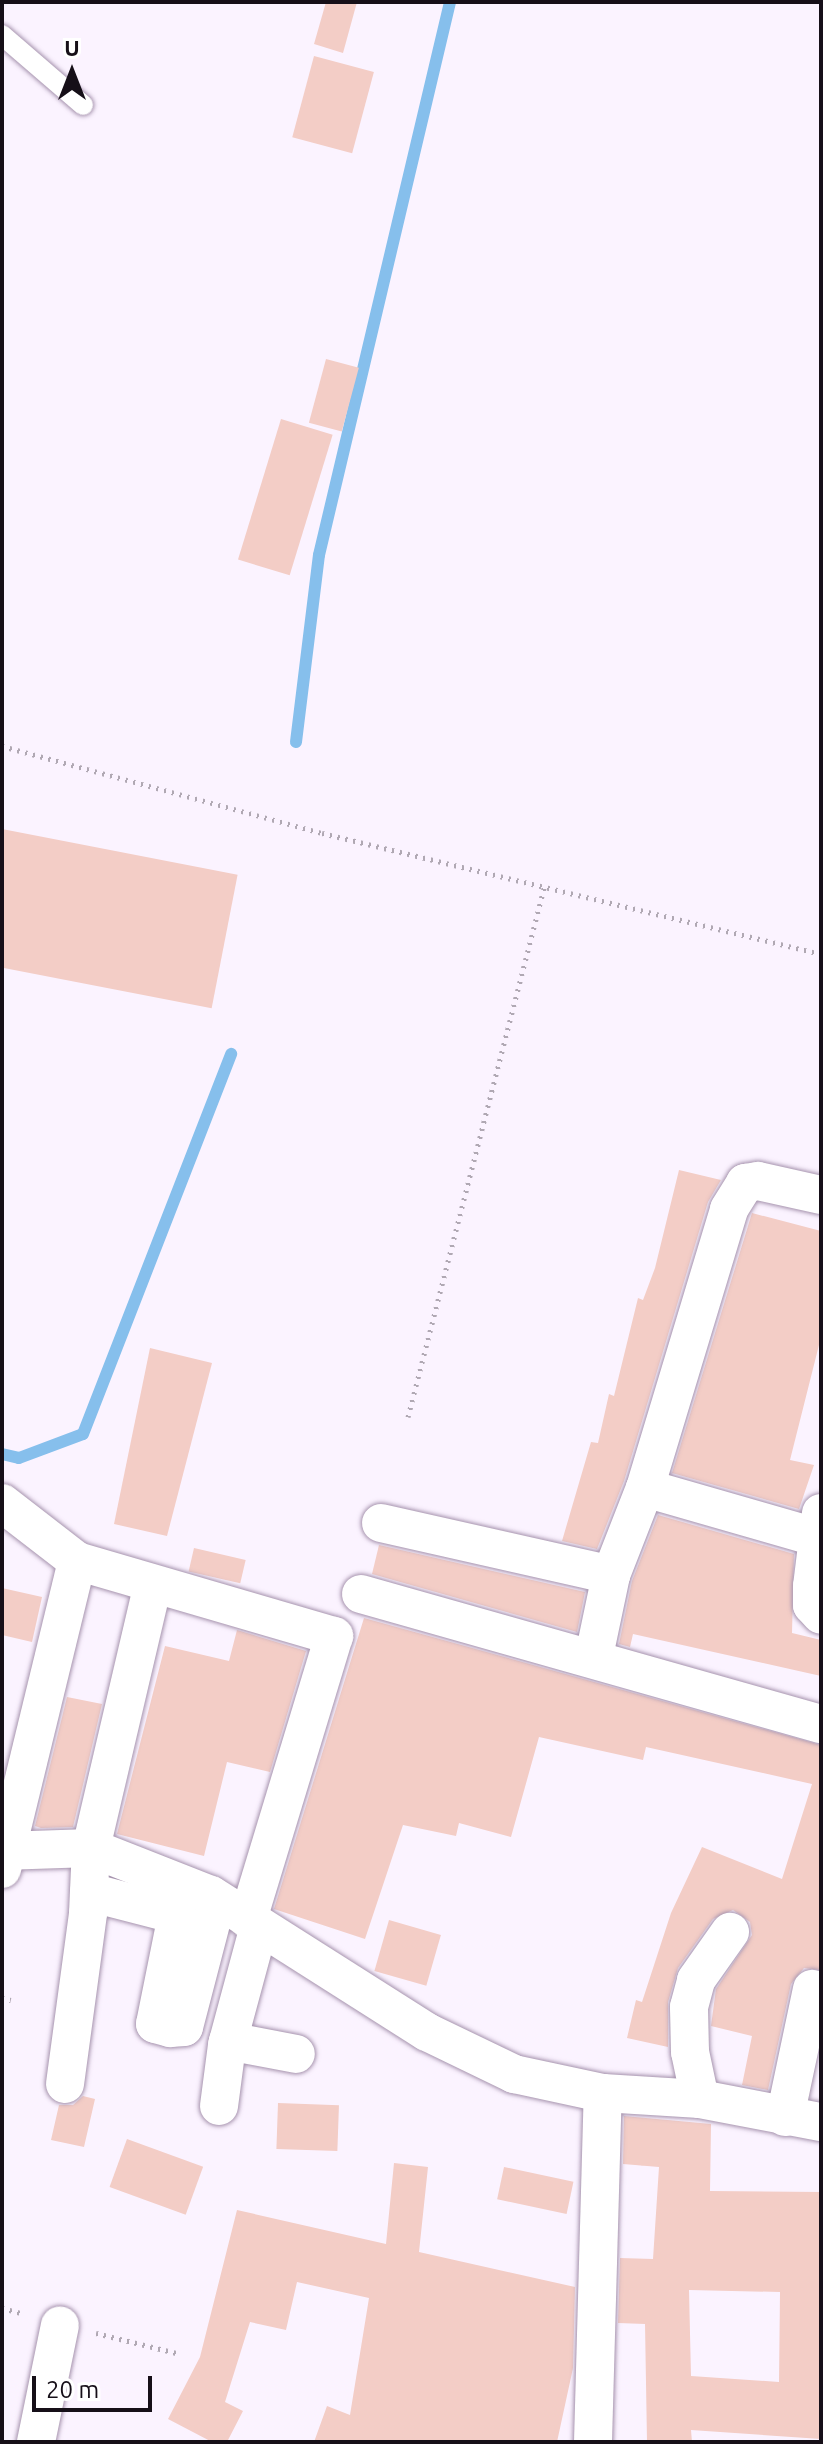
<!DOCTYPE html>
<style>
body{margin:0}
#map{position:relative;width:823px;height:2444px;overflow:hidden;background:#fbf3ff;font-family:Ubuntu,sans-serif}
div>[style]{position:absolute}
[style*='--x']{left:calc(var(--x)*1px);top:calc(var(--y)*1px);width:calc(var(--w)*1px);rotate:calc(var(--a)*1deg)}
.stream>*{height:12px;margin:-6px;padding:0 6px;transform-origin:6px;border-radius:6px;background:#86bfec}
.building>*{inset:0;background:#f3cdc6;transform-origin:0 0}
.path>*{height:5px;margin-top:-2.5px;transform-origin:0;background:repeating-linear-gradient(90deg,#b0a8b3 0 2px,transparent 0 8px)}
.roads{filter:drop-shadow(0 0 2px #a693ae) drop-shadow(0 0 2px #a693ae)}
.lane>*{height:20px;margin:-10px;padding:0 10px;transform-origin:10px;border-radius:10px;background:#fff}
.street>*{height:38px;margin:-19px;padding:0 19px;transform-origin:19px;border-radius:19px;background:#fff}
span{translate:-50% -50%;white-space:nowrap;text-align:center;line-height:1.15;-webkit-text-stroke:6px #fff;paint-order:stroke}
.frame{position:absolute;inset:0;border:4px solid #160f18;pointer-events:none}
.north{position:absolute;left:32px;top:32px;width:80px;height:80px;-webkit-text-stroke:6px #fff;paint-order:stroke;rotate:0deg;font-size:22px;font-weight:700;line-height:32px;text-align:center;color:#160f18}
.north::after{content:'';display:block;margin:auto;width:28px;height:36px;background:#160f18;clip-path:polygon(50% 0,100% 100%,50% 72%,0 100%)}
.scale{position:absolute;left:32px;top:2376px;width:120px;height:36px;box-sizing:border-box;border:4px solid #160f18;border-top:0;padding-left:10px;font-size:24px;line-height:28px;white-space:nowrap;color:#160f18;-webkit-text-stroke:6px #fff;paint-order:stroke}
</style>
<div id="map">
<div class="stream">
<i style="--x:296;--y:742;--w:188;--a:-83"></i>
<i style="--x:319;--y:555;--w:568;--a:-76.67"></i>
<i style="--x:2;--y:1454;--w:17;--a:13"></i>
<i style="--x:19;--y:1458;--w:68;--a:-20.6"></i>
<i style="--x:83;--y:1434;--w:408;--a:-68.7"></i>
</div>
<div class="building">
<i style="clip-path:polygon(326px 2px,357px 2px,343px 53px,314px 44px)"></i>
<i style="left:314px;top:56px;width:62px;height:84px;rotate:15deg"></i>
<i style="left:326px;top:359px;width:34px;height:66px;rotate:15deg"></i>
<i style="left:281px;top:419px;width:54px;height:147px;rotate:17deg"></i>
<i style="left:2px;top:829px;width:240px;height:136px;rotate:11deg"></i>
<i style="clip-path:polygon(679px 1170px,721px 1180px,708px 1202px,624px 1481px,597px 1549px,562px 1541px,591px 1442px,598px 1443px,609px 1394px,614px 1396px,638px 1298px,643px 1300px,655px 1268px)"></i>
<i style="clip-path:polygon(752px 1213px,821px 1231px,821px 1337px,790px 1460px,814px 1465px,799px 1509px,672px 1473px)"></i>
<i style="clip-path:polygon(150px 1348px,212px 1363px,167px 1536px,114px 1524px)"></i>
<i style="clip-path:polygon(658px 1515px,794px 1554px,792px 1633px,821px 1640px,821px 1676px,633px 1634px,630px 1647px,619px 1644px,632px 1581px)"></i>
<i style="clip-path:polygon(379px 1545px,585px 1592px,577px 1632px,372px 1574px)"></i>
<i style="left:194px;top:1548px;width:53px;height:24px;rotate:13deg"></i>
<i style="clip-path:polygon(2px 1588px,42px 1597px,32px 1642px,2px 1635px)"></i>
<i style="clip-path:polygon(364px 1618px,821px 1745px,821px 1970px,804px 1968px,791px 1984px,768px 2090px,742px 2085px,752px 2036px,711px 2026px,716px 1989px,752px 1935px,750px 1922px,733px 1910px,713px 1919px,678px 1968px,668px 2002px,668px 2047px,627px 2038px,636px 2000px,642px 2002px,671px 1913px,702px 1847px,782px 1879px,812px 1784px,646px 1747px,643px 1760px,539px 1737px,511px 1837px,459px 1823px,456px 1836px,403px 1825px,365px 1939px,274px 1909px)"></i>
<i style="clip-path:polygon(237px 1630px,306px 1651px,270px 1772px,227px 1762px,204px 1856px,117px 1834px,165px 1646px,229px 1661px)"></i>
<i style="clip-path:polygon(67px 1697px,102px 1704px,73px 1827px,41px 1828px,35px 1826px)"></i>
<i style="left:389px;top:1920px;width:54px;height:53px;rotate:16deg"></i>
<i style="clip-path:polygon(83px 2096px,95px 2099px,84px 2147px,51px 2140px,59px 2105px,73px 2105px)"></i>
<i style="left:278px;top:2103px;width:61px;height:46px;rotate:2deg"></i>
<i style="clip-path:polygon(evenodd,624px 2116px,711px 2124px,710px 2191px,821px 2192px,821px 2439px,691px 2430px,692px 2442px,647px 2442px,645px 2324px,618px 2323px,620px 2258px,653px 2259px,659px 2167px,623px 2164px,624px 2116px,689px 2290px,780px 2292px,779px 2382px,691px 2376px,689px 2290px)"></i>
<i style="left:127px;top:2139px;width:81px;height:51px;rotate:20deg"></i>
<i style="clip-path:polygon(394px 2163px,428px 2167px,419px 2252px,575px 2287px,573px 2368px,557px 2442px,314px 2442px,327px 2406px,350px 2415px,369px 2298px,297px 2282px,286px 2330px,250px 2322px,225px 2402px,243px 2411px,227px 2442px,212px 2442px,168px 2419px,200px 2357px,237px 2210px,386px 2244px)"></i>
<i style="left:504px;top:2167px;width:71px;height:33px;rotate:12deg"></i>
</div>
<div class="path">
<i style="--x:2;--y:746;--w:332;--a:15.2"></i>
<i style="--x:322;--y:833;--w:513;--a:13.63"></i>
<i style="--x:408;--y:1417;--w:550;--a:-75.58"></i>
<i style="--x:2;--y:1998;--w:9;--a:13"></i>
<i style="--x:2;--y:2308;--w:23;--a:15"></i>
<i style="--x:96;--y:2333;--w:87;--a:14"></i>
</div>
<div class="roads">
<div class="lane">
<i style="--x:2;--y:35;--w:107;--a:40.8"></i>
</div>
<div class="street">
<i style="--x:645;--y:1488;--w:181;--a:16"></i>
<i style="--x:2;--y:1503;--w:95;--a:37.7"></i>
<i style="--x:77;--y:1561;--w:268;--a:16.3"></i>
<i style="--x:334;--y:1636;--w:296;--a:106.9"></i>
<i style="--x:821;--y:1513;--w:74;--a:97"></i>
<i style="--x:812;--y:1586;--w:19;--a:90"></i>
<i style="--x:812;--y:1605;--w:13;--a:48"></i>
<i style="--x:381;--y:1523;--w:236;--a:12.7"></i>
<i style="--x:361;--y:1594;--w:478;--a:15.8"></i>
<i style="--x:594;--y:1656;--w:83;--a:-78.1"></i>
<i style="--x:611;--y:1575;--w:93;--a:-68.7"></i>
<i style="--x:645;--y:1488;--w:291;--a:-73.2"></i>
<i style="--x:729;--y:1209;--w:31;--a:-58"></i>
<i style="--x:745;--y:1183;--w:13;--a:-9"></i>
<i style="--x:758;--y:1181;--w:65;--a:12.5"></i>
<i style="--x:2;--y:1851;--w:89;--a:-1.9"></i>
<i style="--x:91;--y:1848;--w:129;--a:21.4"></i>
<i style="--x:211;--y:1895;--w:256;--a:32.4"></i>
<i style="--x:427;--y:2032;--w:97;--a:25.8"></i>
<i style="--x:514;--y:2074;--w:91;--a:12.1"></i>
<i style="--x:603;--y:2093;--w:97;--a:3.5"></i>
<i style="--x:700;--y:2099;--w:123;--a:10.8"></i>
<i style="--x:2;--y:1869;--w:317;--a:-76.3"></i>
<i style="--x:89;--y:1892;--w:91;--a:14.6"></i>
<i style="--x:177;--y:1915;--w:111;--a:101.4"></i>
<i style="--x:155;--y:2024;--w:16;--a:15"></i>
<i style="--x:170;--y:2028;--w:14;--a:-4"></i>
<i style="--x:184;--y:2027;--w:131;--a:-75.4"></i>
<i style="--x:228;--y:2041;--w:69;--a:10.8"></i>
<i style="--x:65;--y:2084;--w:173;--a:-82.3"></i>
<i style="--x:88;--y:1913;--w:65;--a:-87.4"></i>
<i style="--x:91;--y:1848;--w:268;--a:-76.8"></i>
<i style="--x:700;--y:2099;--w:48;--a:-102"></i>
<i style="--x:690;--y:2052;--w:45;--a:-91.3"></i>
<i style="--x:689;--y:2007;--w:28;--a:-75"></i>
<i style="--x:696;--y:1980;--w:59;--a:-54.7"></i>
<i style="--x:219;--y:2106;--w:62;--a:-82.5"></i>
<i style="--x:227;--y:2045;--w:123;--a:-74.9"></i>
<i style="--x:785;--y:2117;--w:131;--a:-78.1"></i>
<i style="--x:36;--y:2442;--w:119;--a:-78.4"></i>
<i style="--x:593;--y:2442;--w:349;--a:-88.4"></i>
</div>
</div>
<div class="frame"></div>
<div class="north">U</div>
<div class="scale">20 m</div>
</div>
